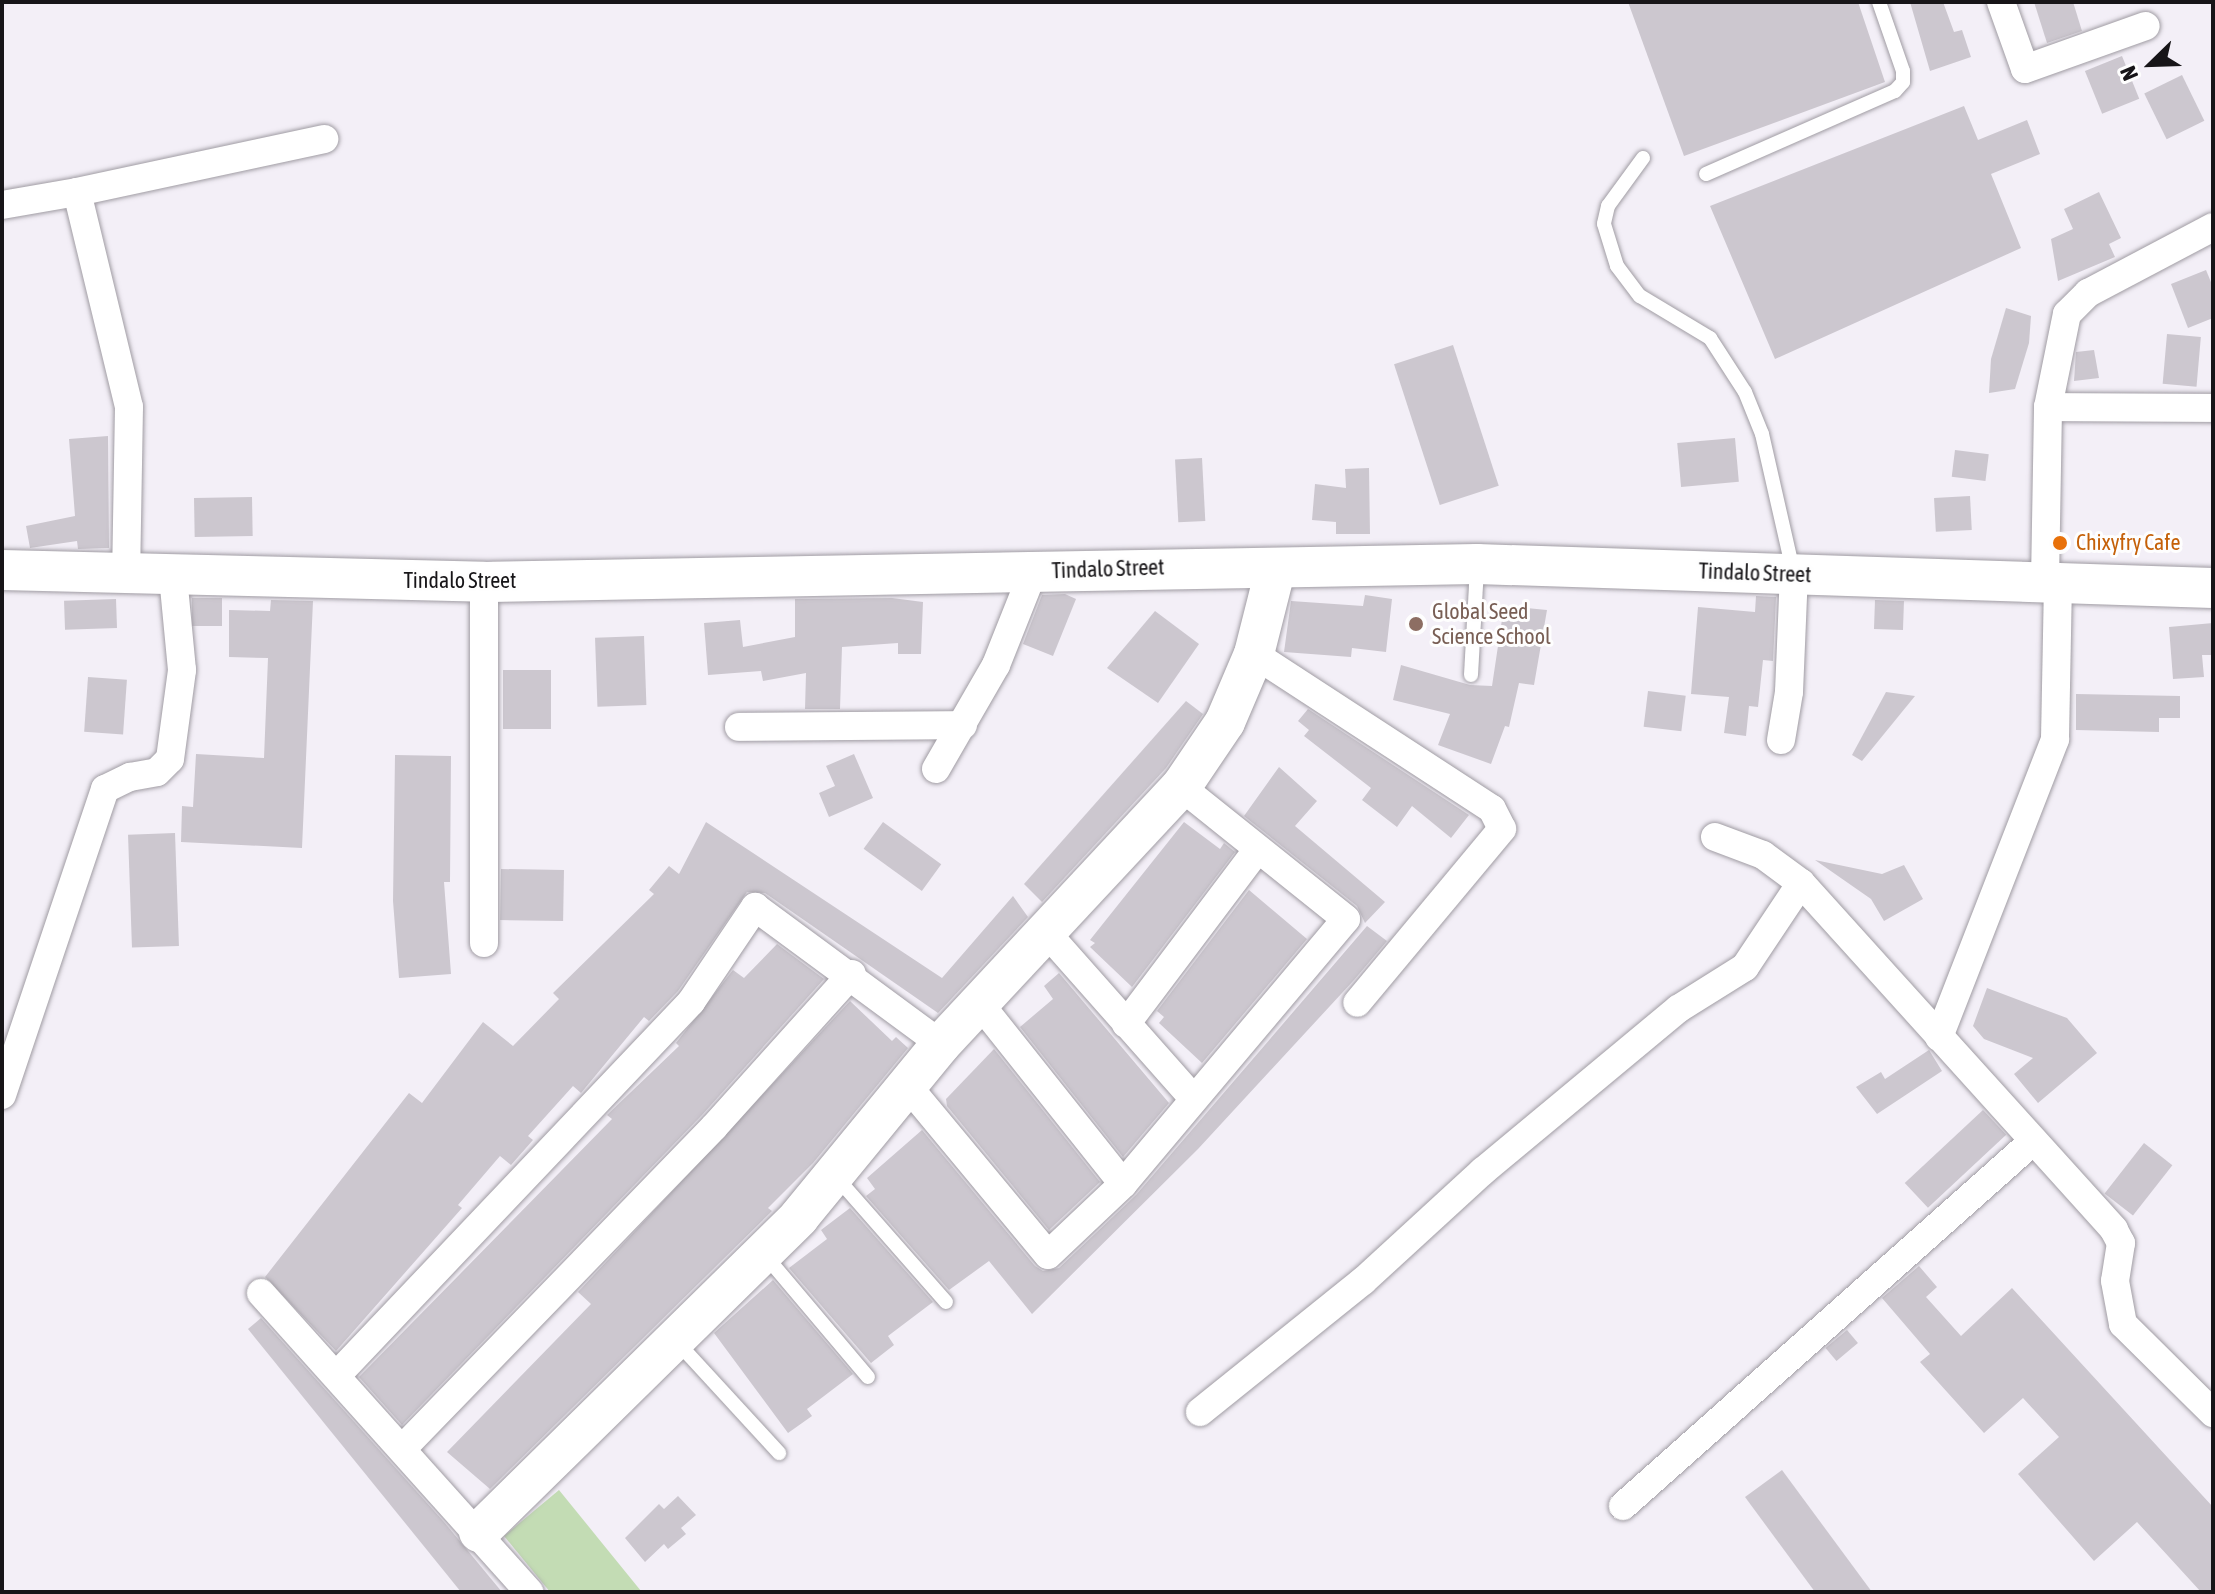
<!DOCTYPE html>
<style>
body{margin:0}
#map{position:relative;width:2215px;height:1594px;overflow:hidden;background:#f3eff7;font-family:"Asap Condensed",sans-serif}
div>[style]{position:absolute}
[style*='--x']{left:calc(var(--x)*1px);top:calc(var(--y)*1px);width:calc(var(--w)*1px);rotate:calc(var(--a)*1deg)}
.green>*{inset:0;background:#c3dcb4}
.building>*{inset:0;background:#ccc7cf;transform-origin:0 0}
.roads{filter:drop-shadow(0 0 2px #a09ca3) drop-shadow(0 0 2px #a09ca3)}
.lane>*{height:14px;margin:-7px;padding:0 7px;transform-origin:7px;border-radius:7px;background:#fff}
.street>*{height:28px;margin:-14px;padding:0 14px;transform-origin:14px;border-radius:14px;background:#fff}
.secondary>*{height:40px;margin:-20px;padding:0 20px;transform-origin:20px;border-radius:20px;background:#fff}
.dots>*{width:22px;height:22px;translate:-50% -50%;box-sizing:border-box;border:4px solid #fefefe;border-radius:50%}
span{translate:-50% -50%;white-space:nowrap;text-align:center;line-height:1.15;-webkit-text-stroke:6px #fefefe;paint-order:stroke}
.food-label{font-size:22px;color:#c56008}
.left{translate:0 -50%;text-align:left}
.street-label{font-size:22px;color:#171518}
.education-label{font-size:22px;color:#785e54}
.frame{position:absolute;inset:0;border:4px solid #171518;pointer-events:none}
.north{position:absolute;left:2111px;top:24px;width:80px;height:80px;-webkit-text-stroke:6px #fefefe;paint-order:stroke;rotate:247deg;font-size:22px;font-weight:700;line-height:32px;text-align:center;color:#171518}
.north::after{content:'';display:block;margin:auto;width:28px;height:36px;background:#171518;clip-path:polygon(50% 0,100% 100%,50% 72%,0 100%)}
</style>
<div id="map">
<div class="green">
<i style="clip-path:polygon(559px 1490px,641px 1591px,640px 1592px,550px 1592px,504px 1536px)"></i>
</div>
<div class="building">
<i style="clip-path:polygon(1628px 2px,1858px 2px,1885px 82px,1684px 156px)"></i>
<i style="clip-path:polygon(1910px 2px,1943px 2px,1954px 32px,1962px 30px,1971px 57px,1930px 71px)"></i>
<i style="clip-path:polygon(2034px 2px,2073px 2px,2082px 31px,2047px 43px)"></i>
<i style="left:2122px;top:56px;width:46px;height:40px;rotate:68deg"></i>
<i style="left:2182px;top:75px;width:51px;height:42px;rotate:64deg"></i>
<i style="clip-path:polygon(1964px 106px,1978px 140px,2027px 120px,2040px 154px,1991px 174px,2021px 248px,1775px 359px,1710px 206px)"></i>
<i style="clip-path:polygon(2099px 192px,2121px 238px,2109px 244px,2115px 257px,2058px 281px,2051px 239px,2073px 229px,2064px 209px)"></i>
<i style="clip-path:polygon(2206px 270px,2213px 287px,2213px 318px,2188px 328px,2171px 284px)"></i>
<i style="clip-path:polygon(2006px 308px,2031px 316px,2029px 343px,2015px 389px,1989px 393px,1991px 359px)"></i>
<i style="left:2167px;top:334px;width:34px;height:50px;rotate:5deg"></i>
<i style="left:1453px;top:345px;width:148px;height:62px;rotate:72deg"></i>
<i style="clip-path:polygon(2094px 350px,2099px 378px,2074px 381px,2076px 352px)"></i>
<i style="clip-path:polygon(108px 436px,109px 548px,78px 549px,77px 541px,30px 548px,26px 526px,75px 516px,69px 439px)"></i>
<i style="left:1735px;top:438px;width:44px;height:58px;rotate:85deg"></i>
<i style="left:1955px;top:450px;width:34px;height:27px;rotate:7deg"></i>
<i style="left:1202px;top:458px;width:63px;height:27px;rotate:87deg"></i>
<i style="clip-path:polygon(1369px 468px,1370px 534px,1336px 534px,1336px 522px,1312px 520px,1315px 484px,1346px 488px,1345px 469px)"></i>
<i style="left:1970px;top:496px;width:34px;height:36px;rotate:87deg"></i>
<i style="left:252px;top:497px;width:39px;height:58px;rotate:89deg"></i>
<i style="clip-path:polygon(1065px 594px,1076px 599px,1053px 656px,1023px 644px,1042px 595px)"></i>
<i style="clip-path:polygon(1365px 595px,1392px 599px,1386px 652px,1352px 648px,1351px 657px,1284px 652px,1291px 601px,1363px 606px)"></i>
<i style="clip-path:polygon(1756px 596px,1776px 597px,1773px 661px,1763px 660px,1758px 707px,1749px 706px,1746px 736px,1724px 733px,1729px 697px,1691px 694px,1698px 607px,1755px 612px)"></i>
<i style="left:192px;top:598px;width:30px;height:28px"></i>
<i style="clip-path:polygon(892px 598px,923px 602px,921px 654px,898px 654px,898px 643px,842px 647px,840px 709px,805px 709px,806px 673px,763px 681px,761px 671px,708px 675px,704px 623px,740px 620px,743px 647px,795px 637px,795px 599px)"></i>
<i style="left:116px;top:599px;width:29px;height:52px;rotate:88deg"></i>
<i style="clip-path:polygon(271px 600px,313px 601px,302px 848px,181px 842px,182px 806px,193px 807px,196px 754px,264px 758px,268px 658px,229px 657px,229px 610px,270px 611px)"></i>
<i style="left:1875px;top:600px;width:29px;height:29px;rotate:2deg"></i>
<i style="clip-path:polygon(1504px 606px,1547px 610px,1534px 685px,1519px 683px,1509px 727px,1505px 726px,1491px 764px,1438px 745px,1450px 714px,1393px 700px,1401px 665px,1470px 685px,1492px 686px)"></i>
<i style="clip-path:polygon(1155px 611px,1199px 644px,1158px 703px,1107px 668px)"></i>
<i style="clip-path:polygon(2213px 623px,2213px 655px,2202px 655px,2204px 677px,2173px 679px,2169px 627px)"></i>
<i style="left:644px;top:636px;width:69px;height:49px;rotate:88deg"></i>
<i style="left:503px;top:670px;width:48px;height:59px"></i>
<i style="left:88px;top:677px;width:39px;height:55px;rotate:4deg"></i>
<i style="left:1648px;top:691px;width:38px;height:36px;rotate:7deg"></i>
<i style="clip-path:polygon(1886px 692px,1915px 696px,1862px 761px,1852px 755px)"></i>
<i style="clip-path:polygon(2076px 694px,2180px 696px,2180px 718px,2159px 718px,2159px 732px,2076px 730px)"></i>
<i style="clip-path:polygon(1186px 701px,1203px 714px,1166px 768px,1042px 902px,1024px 884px)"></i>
<i style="clip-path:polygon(1308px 709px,1469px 815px,1451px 838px,1412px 806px,1397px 827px,1362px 800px,1371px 788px,1304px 736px,1309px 730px,1298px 721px)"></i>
<i style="clip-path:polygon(854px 754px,873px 798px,829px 817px,819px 793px,835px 786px,826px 766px)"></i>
<i style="clip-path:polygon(395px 755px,451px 756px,450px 882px,444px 882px,451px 974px,399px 978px,393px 901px)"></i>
<i style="clip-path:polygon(1279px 767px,1317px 801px,1295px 826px,1385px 902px,1365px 923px,1357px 906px,1244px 816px)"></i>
<i style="clip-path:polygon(706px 822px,942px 978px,1013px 896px,1028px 917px,938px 1013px,765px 893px,747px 892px,678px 991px,649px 1021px,644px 1017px,581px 1093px,573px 1086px,528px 1136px,533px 1140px,511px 1165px,500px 1156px,458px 1205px,462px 1208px,336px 1351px,265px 1277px,409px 1093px,422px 1103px,483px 1022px,513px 1046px,559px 999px,553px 993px,654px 894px,649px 890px,669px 866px,679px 874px)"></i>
<i style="left:883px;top:822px;width:72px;height:33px;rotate:36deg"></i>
<i style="clip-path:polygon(1184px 822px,1220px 849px,1224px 843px,1235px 852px,1132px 987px,1090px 947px,1095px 943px,1090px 940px)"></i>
<i style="left:175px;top:833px;width:113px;height:47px;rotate:88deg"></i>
<i style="clip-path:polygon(1815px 860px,1882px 874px,1904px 865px,1923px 899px,1884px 921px,1871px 899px)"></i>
<i style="left:501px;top:869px;width:63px;height:51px;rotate:1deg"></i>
<i style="clip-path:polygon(1249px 890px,1307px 939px,1202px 1063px,1159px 1023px,1164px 1017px,1157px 1011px)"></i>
<i style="clip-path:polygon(1367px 926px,1387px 941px,1354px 980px,1198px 1149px,1032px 1314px,989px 1261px,949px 1290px,866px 1196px,875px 1189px,867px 1178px,922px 1130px,1035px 1266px,1043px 1271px,1059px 1268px,1136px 1195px)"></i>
<i style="clip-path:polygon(777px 944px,824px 979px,702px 1115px,402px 1425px,359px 1377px,612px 1119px,607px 1115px,679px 1046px,676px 1043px,733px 970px,744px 978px)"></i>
<i style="clip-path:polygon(1059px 973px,1169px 1103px,1123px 1157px,1020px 1027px,1053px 999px,1044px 986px)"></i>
<i style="clip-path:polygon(1987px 988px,2067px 1018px,2097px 1053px,2038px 1103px,2014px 1074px,2033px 1058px,1984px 1039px,1973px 1026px)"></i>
<i style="clip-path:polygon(850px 1001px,892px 1041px,896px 1037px,908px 1048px,813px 1163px,768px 1208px,772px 1211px,490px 1489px,447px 1452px,591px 1304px,578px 1292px)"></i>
<i style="clip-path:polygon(994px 1049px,1100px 1182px,1049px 1230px,947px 1106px,946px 1099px)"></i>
<i style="clip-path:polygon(1929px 1050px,1942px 1071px,1877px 1114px,1856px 1087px,1881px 1072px,1885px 1079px)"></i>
<i style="left:1983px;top:1110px;width:34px;height:107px;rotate:47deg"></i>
<i style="left:2144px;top:1143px;width:36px;height:64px;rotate:38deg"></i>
<i style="clip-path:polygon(850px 1208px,933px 1302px,888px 1336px,894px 1345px,871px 1363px,789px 1268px,827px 1239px,821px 1230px)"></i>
<i style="clip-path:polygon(1919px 1266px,1937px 1287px,1926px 1297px,1961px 1336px,2012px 1288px,2213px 1507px,2213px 1592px,2201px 1592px,2137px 1522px,2094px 1561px,2018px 1474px,2059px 1437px,2023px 1398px,1984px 1433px,1920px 1362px,1930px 1354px,1882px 1298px)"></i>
<i style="clip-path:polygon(773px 1280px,853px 1374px,807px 1409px,812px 1416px,788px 1433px,714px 1333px)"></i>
<i style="clip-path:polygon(261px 1318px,444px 1522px,502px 1592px,461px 1592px,248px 1329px)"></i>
<i style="left:1847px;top:1330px;width:17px;height:28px;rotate:50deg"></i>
<i style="clip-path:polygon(1782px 1470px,1872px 1592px,1815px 1592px,1745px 1497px)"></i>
<i style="clip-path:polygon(678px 1496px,696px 1515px,681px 1528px,686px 1534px,668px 1549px,664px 1544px,645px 1562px,625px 1538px,659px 1504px,664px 1509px)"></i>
</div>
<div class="roads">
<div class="lane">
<i style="--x:1643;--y:158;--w:59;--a:126.1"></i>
<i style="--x:1608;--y:206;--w:18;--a:103"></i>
<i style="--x:1604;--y:224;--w:44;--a:72.8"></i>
<i style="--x:1617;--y:266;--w:38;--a:53"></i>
<i style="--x:1640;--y:296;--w:82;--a:31"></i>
<i style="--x:1710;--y:338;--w:64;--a:57.1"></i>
<i style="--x:1745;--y:392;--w:45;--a:68"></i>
<i style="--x:1762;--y:434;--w:139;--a:77.2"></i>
<i style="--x:1706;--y:174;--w:206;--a:-23.7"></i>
<i style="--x:1895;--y:91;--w:12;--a:-48"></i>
<i style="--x:1903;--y:82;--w:11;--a:-90"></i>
<i style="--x:1903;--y:71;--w:73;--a:-109.2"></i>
<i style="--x:1471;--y:675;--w:107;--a:-86.8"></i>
<i style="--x:837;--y:1178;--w:165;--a:48.7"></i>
<i style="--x:764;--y:1254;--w:161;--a:49.8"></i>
<i style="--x:677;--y:1342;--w:151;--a:47.4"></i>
</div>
<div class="street">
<i style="--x:2001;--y:2;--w:71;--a:70.3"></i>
<i style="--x:2025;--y:69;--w:128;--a:-19.6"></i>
<i style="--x:77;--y:192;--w:253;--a:-12.1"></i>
<i style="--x:2;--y:205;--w:76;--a:-9.8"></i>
<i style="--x:77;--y:192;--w:221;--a:76.4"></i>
<i style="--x:129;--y:407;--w:168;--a:91"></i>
<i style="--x:2048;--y:407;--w:165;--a:0.3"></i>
<i style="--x:2045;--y:581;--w:174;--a:-89"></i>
<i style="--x:2048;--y:407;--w:95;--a:-78.5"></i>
<i style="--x:2067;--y:314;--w:30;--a:-45"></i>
<i style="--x:2088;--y:293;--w:141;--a:-27.8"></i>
<i style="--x:1254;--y:654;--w:284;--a:33.1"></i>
<i style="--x:1492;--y:809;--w:22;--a:63"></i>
<i style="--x:1502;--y:829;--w:226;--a:129.8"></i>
<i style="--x:739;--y:727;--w:224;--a:-0.5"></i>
<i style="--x:1781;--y:740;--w:49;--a:-80.5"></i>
<i style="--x:1789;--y:692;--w:117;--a:-87.6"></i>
<i style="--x:936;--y:769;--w:120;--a:-60"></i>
<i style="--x:996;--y:665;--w:100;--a:-68.3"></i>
<i style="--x:1715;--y:837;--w:51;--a:20.6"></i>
<i style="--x:1763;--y:855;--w:47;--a:36.4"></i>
<i style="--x:1801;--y:883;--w:467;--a:47.9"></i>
<i style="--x:2114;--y:1230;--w:15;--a:62"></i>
<i style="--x:2121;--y:1243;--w:38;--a:99"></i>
<i style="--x:2115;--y:1281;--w:44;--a:79.5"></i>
<i style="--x:2123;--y:1324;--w:127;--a:44.7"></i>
<i style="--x:1046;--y:932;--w:223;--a:48.5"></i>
<i style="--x:484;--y:943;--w:361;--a:-90"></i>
<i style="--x:980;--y:1004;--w:230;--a:51.5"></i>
<i style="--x:1126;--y:1024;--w:219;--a:-53"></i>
<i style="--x:1939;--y:1037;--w:320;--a:-68.7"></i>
<i style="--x:2055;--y:739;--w:157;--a:-88.9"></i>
<i style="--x:906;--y:1084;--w:222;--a:50.3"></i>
<i style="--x:1048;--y:1255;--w:103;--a:-43.4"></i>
<i style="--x:1123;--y:1184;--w:346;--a:-49.9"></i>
<i style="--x:1346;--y:919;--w:211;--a:-141.3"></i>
<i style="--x:2;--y:1095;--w:323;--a:-71.4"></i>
<i style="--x:105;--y:789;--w:28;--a:-26"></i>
<i style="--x:130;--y:777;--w:27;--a:-10"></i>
<i style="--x:157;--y:772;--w:18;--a:-45"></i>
<i style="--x:170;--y:759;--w:90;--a:-82.3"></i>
<i style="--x:182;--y:670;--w:93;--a:-95.5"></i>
<i style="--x:261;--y:1293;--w:402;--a:48.1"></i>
<i style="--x:338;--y:1374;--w:513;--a:-46.5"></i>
<i style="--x:691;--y:1002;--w:115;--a:-56"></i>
<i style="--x:755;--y:907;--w:231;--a:36.4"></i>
<i style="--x:1200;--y:1412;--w:209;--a:-38.8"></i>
<i style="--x:1363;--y:1281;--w:163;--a:-42.5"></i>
<i style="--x:1483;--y:1171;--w:254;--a:-39.7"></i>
<i style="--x:1678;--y:1009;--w:79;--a:-32.1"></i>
<i style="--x:1745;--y:967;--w:101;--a:-56.3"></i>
<i style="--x:403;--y:1448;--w:447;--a:-45.9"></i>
<i style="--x:714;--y:1127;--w:206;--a:-48"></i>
<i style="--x:1623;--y:1506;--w:546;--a:-41.66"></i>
</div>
<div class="secondary">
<i style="--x:2;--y:570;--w:482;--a:1.4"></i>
<i style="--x:484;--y:582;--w:993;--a:-1.04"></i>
<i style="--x:1477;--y:564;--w:736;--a:1.87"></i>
<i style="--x:479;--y:1532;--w:449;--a:-44.5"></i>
<i style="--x:799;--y:1217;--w:224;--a:-50.6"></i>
<i style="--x:941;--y:1044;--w:352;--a:-47"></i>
<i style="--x:1181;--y:787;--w:78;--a:-55.9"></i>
<i style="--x:1225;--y:722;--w:74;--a:-66.9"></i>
<i style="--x:1254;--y:654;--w:86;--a:-75.8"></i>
</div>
</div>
<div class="dots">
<i style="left:2060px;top:543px;background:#e8710a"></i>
<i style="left:1416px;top:624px;background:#8d6e63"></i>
</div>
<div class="food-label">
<span class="left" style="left:2076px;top:543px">Chixyfry Cafe</span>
</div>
<div class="street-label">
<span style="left:1108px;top:569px;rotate:-2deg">Tindalo Street</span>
<span style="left:1755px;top:573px;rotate:2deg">Tindalo Street</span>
<span style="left:460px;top:581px">Tindalo Street</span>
</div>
<div class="education-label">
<span class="left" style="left:1432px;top:624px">Global Seed<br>Science School</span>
</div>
<div class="frame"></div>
<div class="north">N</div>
</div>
